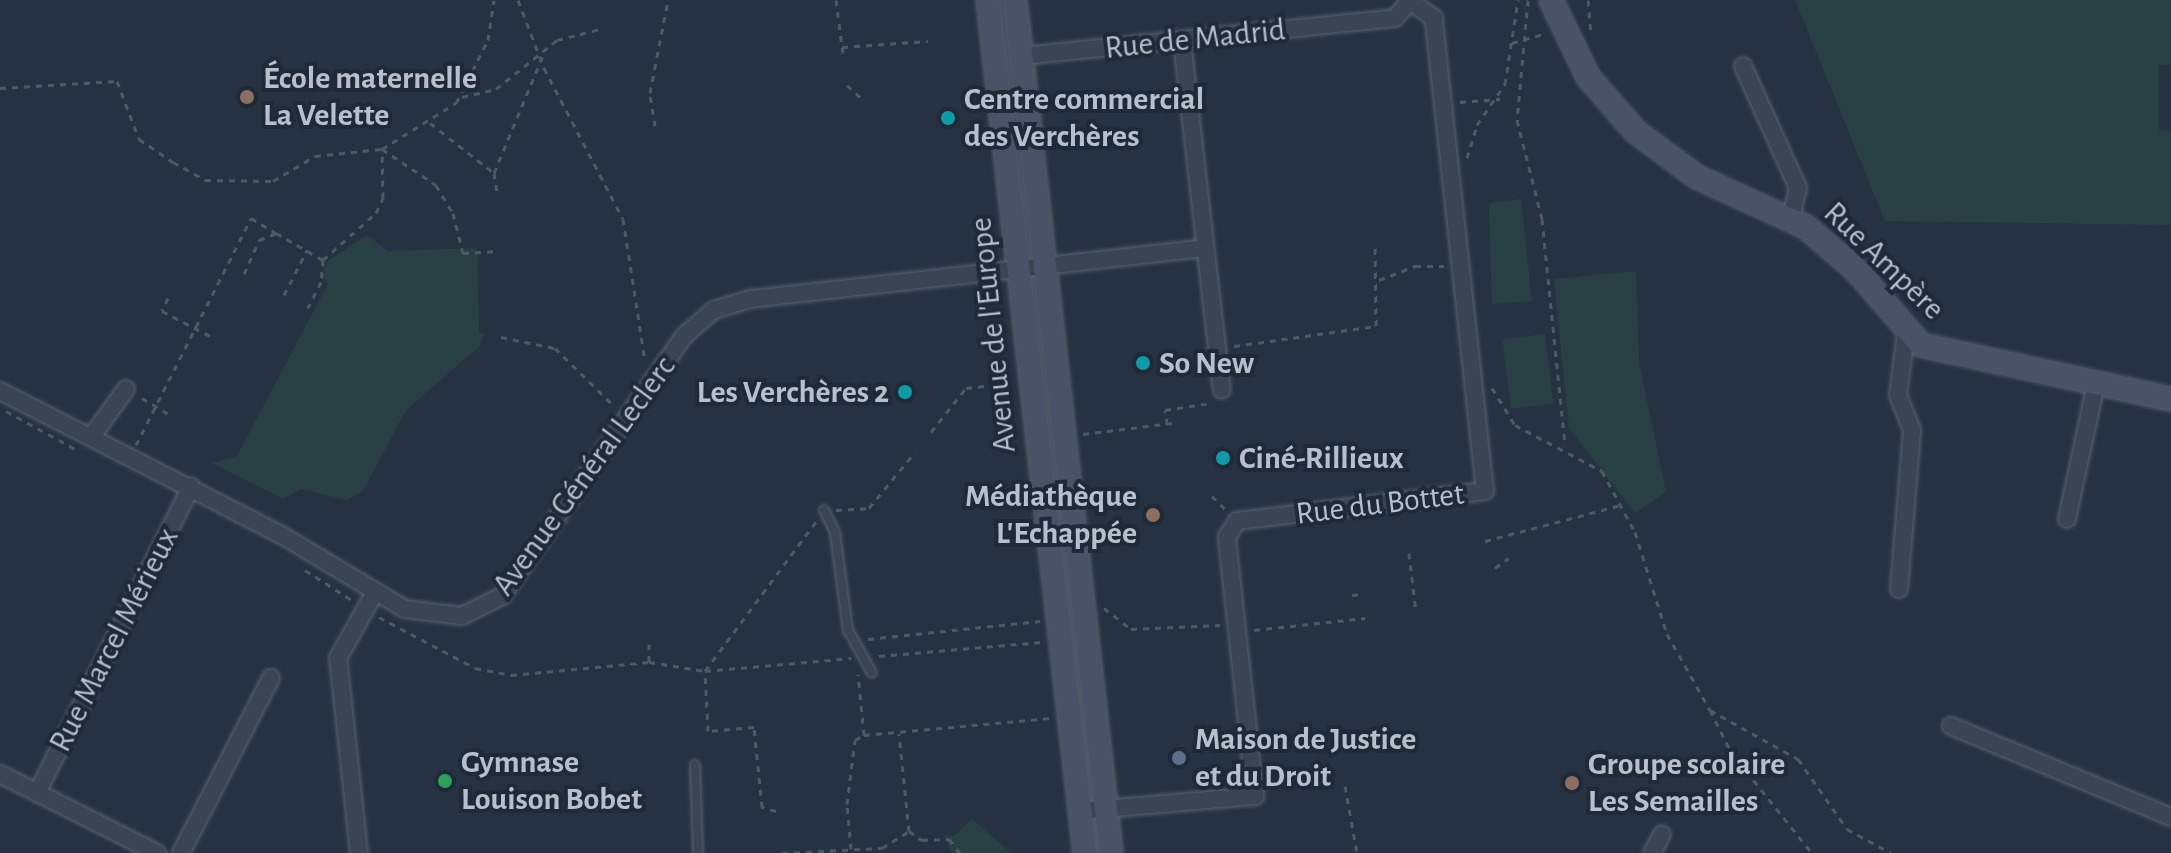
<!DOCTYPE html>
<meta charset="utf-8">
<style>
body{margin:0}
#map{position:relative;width:2171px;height:853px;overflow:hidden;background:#263242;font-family:"Alegreya Sans",sans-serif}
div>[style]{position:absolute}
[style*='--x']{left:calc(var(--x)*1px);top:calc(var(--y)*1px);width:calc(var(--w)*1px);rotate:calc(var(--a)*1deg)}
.green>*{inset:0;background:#284043;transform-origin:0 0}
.path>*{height:3px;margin-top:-1.5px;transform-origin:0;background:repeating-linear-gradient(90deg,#475d60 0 6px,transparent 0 12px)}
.roads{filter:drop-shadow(0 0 2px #59626f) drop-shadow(0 0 2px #59626f)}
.lane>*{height:8px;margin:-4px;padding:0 4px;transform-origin:4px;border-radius:4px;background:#3b4452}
.street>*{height:16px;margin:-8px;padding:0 8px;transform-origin:8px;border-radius:8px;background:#3b4452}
.secondary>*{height:22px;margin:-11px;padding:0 11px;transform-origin:11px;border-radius:11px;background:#495365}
.dots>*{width:22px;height:22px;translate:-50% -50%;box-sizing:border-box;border:4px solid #1f2937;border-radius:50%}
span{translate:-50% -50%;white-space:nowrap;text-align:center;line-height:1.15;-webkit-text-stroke:8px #1f2937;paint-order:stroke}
.street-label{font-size:32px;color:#b8bfcc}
.poi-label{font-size:32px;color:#b8bfcc;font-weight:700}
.left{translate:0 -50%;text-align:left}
.right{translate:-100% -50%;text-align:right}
</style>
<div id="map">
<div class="green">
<i style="clip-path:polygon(1795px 0,2171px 0,2171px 65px,2159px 65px,2159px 130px,2171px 131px,2171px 225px,1885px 221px)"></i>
<i style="clip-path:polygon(1521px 199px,1532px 301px,1492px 304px,1489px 203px)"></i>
<i style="clip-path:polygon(367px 235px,388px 251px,477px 248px,479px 333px,485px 333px,480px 346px,406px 410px,363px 491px,347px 500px,301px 489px,283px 499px,212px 463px,237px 456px,328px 284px,322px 275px,328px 261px)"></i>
<i style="clip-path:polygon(1636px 271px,1639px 362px,1666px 492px,1635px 513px,1569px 428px,1554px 279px)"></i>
<i style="left:1545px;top:334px;width:70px;height:43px;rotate:83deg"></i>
<i style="clip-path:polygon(972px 819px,1011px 853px,952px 853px,943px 834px,954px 836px)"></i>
</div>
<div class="path">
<i style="--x:518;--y:0;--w:73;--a:69.1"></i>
<i style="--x:544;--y:68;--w:170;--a:62.4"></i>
<i style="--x:623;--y:219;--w:144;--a:81.2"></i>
<i style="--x:836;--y:0;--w:47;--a:82.7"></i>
<i style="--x:1528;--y:0;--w:121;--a:95.2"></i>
<i style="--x:1517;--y:120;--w:102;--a:75.8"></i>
<i style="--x:1542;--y:219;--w:228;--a:84.2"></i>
<i style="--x:1588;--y:0;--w:35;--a:85"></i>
<i style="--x:1512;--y:43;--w:35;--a:-16"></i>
<i style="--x:843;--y:53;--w:6;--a:-99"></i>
<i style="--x:842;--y:47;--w:86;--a:-4"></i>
<i style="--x:847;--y:85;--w:19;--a:43"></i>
<i style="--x:0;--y:88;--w:117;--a:-3.4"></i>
<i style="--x:117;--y:81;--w:62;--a:69.2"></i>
<i style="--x:139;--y:139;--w:41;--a:34.1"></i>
<i style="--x:173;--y:162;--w:37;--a:29"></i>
<i style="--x:205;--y:180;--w:68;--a:0.8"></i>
<i style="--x:273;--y:181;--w:49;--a:-30.8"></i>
<i style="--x:315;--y:156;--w:67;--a:-6"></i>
<i style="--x:382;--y:149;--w:87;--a:-31.9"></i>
<i style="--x:456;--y:103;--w:71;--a:-63.1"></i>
<i style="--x:488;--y:40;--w:40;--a:-81.5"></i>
<i style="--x:462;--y:97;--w:35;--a:-13"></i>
<i style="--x:496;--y:89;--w:78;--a:-38.8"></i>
<i style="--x:557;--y:40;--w:44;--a:-14.3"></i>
<i style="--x:1460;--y:102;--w:40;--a:-4.3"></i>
<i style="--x:430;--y:123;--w:81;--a:38"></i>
<i style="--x:494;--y:173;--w:18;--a:81"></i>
<i style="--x:655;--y:126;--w:33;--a:-99"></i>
<i style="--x:650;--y:93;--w:95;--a:-79"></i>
<i style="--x:1467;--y:158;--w:34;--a:-73"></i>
<i style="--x:1477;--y:125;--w:50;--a:-55.7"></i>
<i style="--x:1505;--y:84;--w:85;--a:-81.2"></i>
<i style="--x:494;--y:173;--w:128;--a:-67.4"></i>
<i style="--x:323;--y:260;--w:71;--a:-41.6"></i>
<i style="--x:376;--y:213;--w:17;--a:-65"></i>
<i style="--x:383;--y:198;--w:49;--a:-91.2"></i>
<i style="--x:382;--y:149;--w:65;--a:33.7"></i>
<i style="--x:436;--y:185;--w:33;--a:59"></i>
<i style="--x:453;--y:213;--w:41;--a:76"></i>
<i style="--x:463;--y:253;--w:36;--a:-3"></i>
<i style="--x:244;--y:274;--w:37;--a:-66"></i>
<i style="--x:259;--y:240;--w:18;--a:-22"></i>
<i style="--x:276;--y:233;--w:54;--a:29.9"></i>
<i style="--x:323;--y:260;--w:22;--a:95"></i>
<i style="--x:321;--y:282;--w:29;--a:117"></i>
<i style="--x:1379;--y:280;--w:39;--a:-21"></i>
<i style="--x:1415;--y:266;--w:29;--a:0"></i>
<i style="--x:284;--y:295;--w:51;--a:-62.9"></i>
<i style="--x:168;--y:298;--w:14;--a:115"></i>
<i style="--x:162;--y:311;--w:54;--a:27.5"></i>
<i style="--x:501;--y:337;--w:55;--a:11.5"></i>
<i style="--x:555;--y:348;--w:84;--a:44.5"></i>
<i style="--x:1234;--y:346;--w:143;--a:-8"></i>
<i style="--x:1376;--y:326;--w:82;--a:-90.7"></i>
<i style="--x:1492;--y:388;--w:44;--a:58.1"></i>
<i style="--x:1515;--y:425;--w:98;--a:27.9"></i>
<i style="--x:1602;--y:471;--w:69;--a:61.6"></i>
<i style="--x:1635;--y:532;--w:107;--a:72.6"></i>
<i style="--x:1667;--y:634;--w:87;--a:60.5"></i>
<i style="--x:1710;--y:710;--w:101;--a:29.1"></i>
<i style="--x:1798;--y:759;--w:85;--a:55"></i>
<i style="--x:1847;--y:829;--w:50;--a:28.6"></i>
<i style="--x:142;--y:398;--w:31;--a:31"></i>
<i style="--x:6;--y:411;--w:79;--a:28.8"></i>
<i style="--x:1167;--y:424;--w:14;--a:-98"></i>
<i style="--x:1165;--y:410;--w:47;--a:-8.7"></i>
<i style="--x:931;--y:432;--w:56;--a:-51.5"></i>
<i style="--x:966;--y:388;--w:47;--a:-6.1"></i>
<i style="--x:1083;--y:434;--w:90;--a:-7"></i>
<i style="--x:136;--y:445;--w:254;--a:-63.1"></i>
<i style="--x:251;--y:218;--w:29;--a:31"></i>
<i style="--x:1212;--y:496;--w:20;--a:45"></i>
<i style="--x:836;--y:510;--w:33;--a:-3"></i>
<i style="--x:869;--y:508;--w:72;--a:-50.6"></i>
<i style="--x:1485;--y:541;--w:141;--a:-14.8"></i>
<i style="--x:1409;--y:553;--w:60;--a:83.3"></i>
<i style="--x:1495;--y:568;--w:17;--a:-36"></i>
<i style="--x:305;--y:570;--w:56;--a:32.6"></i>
<i style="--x:1352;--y:595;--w:11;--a:-5"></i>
<i style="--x:1104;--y:608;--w:34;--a:38"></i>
<i style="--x:1131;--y:629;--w:89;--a:-2.6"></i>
<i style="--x:379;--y:617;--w:109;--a:28"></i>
<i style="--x:475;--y:668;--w:37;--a:11"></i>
<i style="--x:511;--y:675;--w:139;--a:-5.4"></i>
<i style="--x:649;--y:662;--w:57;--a:9.1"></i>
<i style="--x:705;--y:671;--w:147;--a:-5.1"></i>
<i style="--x:1254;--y:630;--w:112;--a:-6.2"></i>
<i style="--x:868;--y:639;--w:173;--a:-6"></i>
<i style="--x:879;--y:656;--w:164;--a:-4.9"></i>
<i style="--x:649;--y:662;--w:18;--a:-90"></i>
<i style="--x:1710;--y:710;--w:47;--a:63.4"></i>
<i style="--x:1731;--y:752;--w:129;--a:51.3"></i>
<i style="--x:864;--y:735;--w:189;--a:-5.2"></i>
<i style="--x:1345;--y:786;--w:68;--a:79.8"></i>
<i style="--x:776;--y:811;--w:15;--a:-164"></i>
<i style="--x:762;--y:807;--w:80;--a:-95.7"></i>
<i style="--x:754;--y:727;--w:46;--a:175"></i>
<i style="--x:708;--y:731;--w:60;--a:-92.9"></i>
<i style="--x:705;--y:671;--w:188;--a:-53.4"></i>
<i style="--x:909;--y:831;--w:16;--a:35"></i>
<i style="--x:922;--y:840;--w:27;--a:-2"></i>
<i style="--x:949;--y:839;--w:18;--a:52"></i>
<i style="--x:851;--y:849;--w:45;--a:-95.1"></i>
<i style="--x:847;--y:804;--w:64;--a:-82.9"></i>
<i style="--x:855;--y:740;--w:10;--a:-29"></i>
<i style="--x:864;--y:735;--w:61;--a:-95.6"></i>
<i style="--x:782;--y:853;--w:100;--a:-2.9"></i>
<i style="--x:882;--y:848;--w:32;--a:-32"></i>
<i style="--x:909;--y:831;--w:98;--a:-95.9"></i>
</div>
<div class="roads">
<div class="lane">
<i style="--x:824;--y:510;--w:25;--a:64"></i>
<i style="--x:835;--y:533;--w:98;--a:82.4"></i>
<i style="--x:848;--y:630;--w:49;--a:60.8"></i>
<i style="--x:695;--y:765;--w:88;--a:88"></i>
</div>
<div class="street">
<i style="--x:1182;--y:41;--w:351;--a:83.5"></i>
<i style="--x:1022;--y:56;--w:375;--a:-5.8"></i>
<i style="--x:1395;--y:18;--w:20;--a:-49"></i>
<i style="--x:1743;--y:66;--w:134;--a:65.7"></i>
<i style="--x:1798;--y:188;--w:32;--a:103"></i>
<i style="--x:0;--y:391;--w:320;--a:27.1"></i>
<i style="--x:285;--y:537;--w:140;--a:31"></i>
<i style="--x:405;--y:609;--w:57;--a:7"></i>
<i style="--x:462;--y:616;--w:45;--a:-26.6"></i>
<i style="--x:502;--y:596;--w:317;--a:-55"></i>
<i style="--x:684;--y:336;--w:40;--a:-41"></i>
<i style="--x:714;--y:310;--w:39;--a:-17"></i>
<i style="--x:751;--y:299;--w:457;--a:-6.4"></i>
<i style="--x:92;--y:436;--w:58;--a:-54.1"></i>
<i style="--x:2067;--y:519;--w:138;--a:-77.9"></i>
<i style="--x:1899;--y:589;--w:160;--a:-85.3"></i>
<i style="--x:1912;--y:430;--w:38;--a:-112"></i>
<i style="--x:1898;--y:395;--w:63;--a:-82.6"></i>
<i style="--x:1951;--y:726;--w:238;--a:22.5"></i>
<i style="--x:0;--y:774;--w:176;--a:26.7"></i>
<i style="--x:37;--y:793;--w:343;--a:-63.3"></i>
<i style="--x:1080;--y:811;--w:176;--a:-4.9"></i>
<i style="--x:1255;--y:796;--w:261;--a:-96.2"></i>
<i style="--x:1227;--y:537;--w:19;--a:-58"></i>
<i style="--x:1237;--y:521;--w:250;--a:-6.9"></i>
<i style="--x:1485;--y:491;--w:476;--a:-96.2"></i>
<i style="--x:1434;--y:18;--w:32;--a:-145"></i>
<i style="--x:181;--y:853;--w:197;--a:-62.8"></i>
<i style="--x:359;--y:853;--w:196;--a:-96.1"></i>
<i style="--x:338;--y:658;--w:76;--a:-60.7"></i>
<i style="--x:1652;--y:853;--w:21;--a:-62"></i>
</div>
<div class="secondary">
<i style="--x:988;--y:0;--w:858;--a:83.51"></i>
<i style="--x:1015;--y:0;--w:858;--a:83.58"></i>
<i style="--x:1551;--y:0;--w:85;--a:64.3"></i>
<i style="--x:1588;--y:77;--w:73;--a:48.9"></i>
<i style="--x:1636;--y:132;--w:76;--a:36.4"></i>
<i style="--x:1697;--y:177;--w:120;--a:24.6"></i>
<i style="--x:1806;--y:227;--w:66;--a:40.7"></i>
<i style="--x:1856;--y:270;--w:99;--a:49.1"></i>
<i style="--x:1921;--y:345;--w:256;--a:12.2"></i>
</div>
</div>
<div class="dots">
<i style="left:247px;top:97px;background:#8d6e63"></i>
<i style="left:948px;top:118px;background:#0f9aa8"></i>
<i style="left:1143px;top:363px;background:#0f9aa8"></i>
<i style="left:905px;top:392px;background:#0f9aa8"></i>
<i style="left:1223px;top:458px;background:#0f9aa8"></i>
<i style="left:1153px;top:515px;background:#8d6e63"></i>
<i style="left:1179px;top:758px;background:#5c6f8a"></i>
<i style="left:445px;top:781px;background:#2e9e5b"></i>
<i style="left:1572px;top:783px;background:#8d6e63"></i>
</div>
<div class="street-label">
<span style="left:1195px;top:39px;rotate:-6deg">Rue de Madrid</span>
<span style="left:1884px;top:261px;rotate:44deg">Rue Ampère</span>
<span style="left:993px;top:335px;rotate:-96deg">Avenue de l'Europe</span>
<span style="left:584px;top:476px;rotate:-54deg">Avenue Général Leclerc</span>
<span style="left:1380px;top:504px;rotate:-7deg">Rue du Bottet</span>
<span style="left:114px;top:640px;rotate:-63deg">Rue Marcel Mérieux</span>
</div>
<div class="poi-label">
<span class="left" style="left:263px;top:97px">École maternelle<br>La Velette</span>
<span class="left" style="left:964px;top:118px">Centre commercial<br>des Verchères</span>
<span class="left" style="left:1159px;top:363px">So New</span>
<span class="right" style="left:889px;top:392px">Les Verchères 2</span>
<span class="left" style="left:1239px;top:458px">Ciné-Rillieux</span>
<span class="right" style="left:1137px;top:515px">Médiathèque<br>L'Echappée</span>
<span class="left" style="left:1195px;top:758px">Maison de Justice<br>et du Droit</span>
<span class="left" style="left:461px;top:781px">Gymnase<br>Louison Bobet</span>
<span class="left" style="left:1588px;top:783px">Groupe scolaire<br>Les Semailles</span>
</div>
</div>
